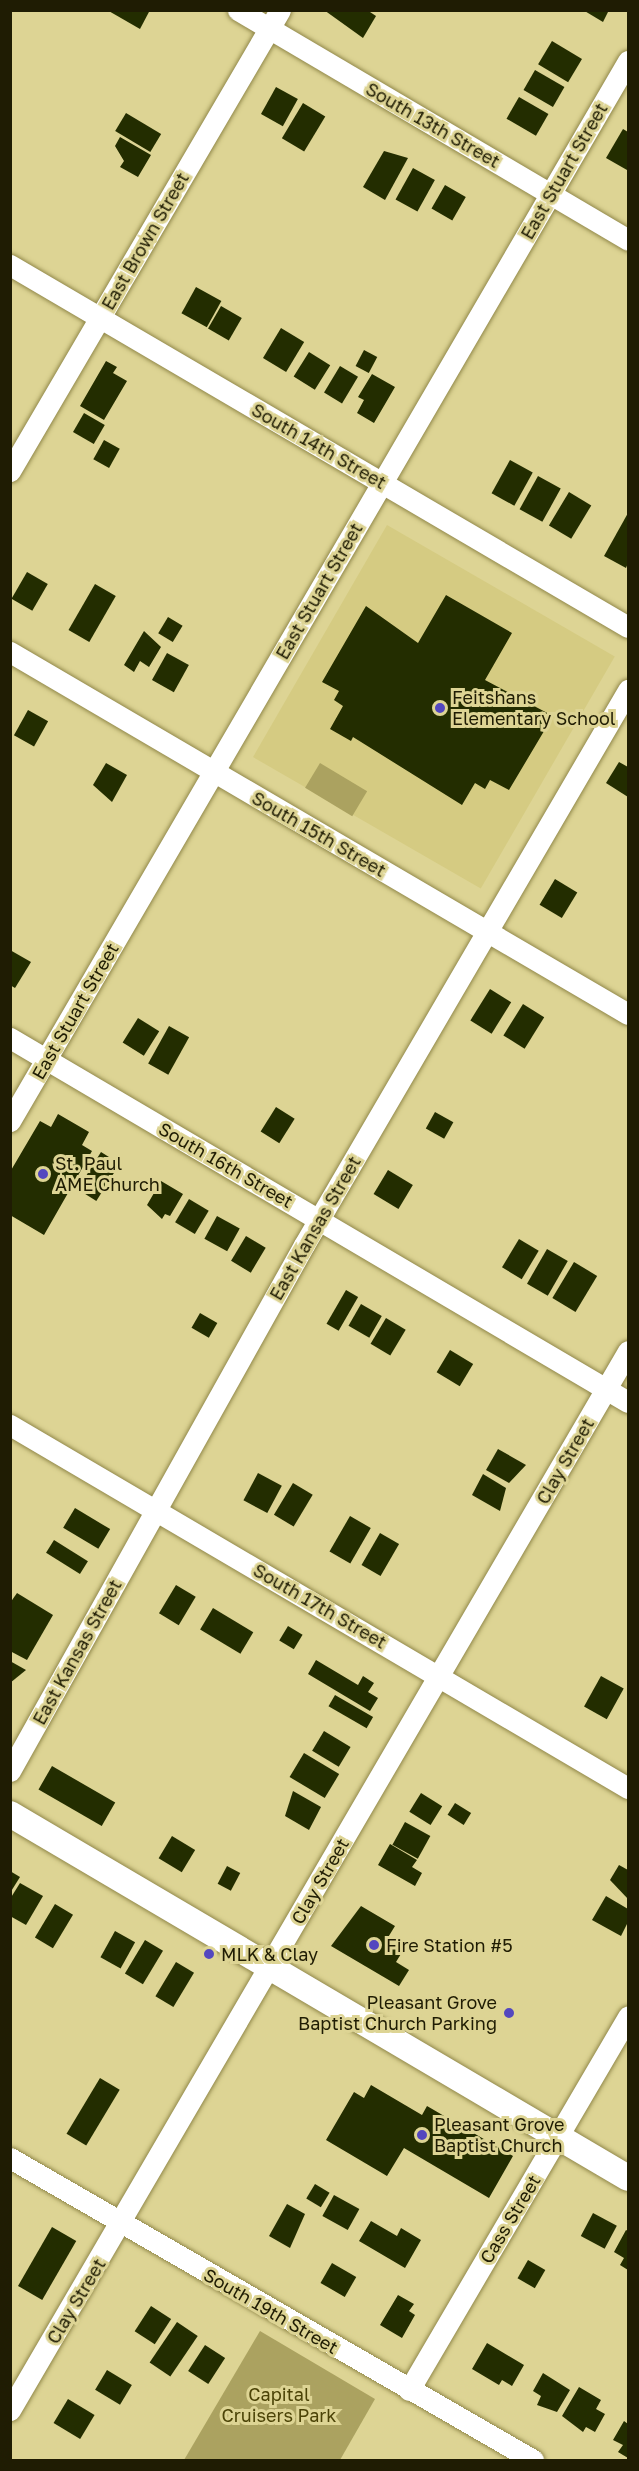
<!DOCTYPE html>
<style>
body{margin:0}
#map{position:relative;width:639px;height:2471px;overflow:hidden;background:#ddd494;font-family:"Golos Text",sans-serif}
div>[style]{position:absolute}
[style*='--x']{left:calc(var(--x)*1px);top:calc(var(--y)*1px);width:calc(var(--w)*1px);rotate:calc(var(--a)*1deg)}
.built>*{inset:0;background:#d5cb82;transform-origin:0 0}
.green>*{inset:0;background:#aba260;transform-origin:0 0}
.building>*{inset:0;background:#232d00;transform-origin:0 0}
.roads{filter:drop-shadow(0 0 2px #91884a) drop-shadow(0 0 2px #91884a)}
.minor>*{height:21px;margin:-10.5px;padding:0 10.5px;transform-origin:10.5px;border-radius:10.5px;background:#fff}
.tertiary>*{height:26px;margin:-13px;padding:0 13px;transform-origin:13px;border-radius:13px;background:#fff}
.dots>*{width:16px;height:16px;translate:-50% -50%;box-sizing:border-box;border:3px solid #ddd494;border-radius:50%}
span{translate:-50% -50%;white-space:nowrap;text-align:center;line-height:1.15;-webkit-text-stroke:6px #ddd494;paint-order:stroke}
.street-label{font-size:18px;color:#1f1c03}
.poi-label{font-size:18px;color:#1f1c03}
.left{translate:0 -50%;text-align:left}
.right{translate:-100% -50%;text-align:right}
.park-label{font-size:18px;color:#4b4307}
.frame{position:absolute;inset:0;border:12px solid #1f1c03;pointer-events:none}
</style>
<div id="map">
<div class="built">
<i style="left:387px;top:525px;width:263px;height:268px;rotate:30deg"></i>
</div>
<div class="green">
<i style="left:320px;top:763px;width:55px;height:29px;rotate:31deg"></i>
<i style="clip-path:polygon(260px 2331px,375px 2399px,340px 2460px,184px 2460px)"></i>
</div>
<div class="building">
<i style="clip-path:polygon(107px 10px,150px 10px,140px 29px)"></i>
<i style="clip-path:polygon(324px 10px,367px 10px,376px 16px,363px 38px)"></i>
<i style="clip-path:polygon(583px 10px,609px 10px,603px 22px)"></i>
<i style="left:552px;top:41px;width:35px;height:27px;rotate:31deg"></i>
<i style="left:535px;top:70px;width:34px;height:23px;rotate:30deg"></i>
<i style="left:276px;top:87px;width:25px;height:31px;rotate:29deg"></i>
<i style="left:519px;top:97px;width:34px;height:25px;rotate:30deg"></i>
<i style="left:303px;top:103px;width:26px;height:41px;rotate:31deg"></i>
<i style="left:126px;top:113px;width:41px;height:21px;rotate:31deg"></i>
<i style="clip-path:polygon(623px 129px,628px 132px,627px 170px,606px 158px)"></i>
<i style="clip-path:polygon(120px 137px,151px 155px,138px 177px,120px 167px,124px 161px,115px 146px)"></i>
<i style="clip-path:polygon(384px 151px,408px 158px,385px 200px,363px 187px)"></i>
<i style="left:413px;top:168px;width:25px;height:36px;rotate:29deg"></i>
<i style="left:445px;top:185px;width:24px;height:27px;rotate:30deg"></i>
<i style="left:196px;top:287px;width:29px;height:30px;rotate:29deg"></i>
<i style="left:221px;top:306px;width:24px;height:26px;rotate:30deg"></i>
<i style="left:281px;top:328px;width:27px;height:35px;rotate:31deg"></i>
<i style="left:364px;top:350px;width:15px;height:18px;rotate:28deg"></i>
<i style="left:309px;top:352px;width:25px;height:29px;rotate:32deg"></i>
<i style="clip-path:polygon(106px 361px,117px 367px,113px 373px,127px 381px,104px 420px,80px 406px)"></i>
<i style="left:340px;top:366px;width:21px;height:31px;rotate:31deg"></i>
<i style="clip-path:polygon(372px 374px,395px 387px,374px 423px,357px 413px,364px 400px,358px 397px)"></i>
<i style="left:84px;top:413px;width:24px;height:22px;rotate:30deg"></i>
<i style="left:104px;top:440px;width:18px;height:22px;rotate:29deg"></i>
<i style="left:510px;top:460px;width:26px;height:38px;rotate:29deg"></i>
<i style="left:538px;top:476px;width:26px;height:38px;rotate:29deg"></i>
<i style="left:569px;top:492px;width:26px;height:39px;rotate:31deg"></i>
<i style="clip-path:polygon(628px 513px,628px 563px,626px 568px,604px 556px)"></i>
<i style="left:27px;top:572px;width:24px;height:31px;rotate:30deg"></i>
<i style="left:95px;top:584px;width:24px;height:53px;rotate:30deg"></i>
<i style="clip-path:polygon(446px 595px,512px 633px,485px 680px,553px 716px,509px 790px,490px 780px,485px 789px,475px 783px,462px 805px,353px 737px,351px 741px,330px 729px,343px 706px,334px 700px,339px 691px,322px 682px,366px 606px,418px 643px)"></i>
<i style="left:168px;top:617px;width:17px;height:19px;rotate:31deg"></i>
<i style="clip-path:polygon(144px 631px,161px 647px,149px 667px,140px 661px,134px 672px,124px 665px)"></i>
<i style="left:167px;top:653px;width:25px;height:31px;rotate:29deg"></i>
<i style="left:28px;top:710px;width:23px;height:29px;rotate:29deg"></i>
<i style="clip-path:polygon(619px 762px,628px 767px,628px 797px,606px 783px)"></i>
<i style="clip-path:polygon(106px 763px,127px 775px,112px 802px,93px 785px)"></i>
<i style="left:555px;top:879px;width:26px;height:30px;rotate:31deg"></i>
<i style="clip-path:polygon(10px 950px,31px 962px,15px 988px,10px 985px)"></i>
<i style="left:490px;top:989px;width:25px;height:37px;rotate:32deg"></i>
<i style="left:523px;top:1004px;width:25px;height:37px;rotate:32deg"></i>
<i style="left:138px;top:1018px;width:25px;height:29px;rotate:32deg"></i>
<i style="left:169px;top:1026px;width:23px;height:43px;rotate:29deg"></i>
<i style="left:276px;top:1107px;width:22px;height:29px;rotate:32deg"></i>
<i style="left:435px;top:1112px;width:21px;height:19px;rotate:29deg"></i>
<i style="clip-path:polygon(58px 1114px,89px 1132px,82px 1145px,92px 1151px,44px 1235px,10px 1215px,10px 1172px,40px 1121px,51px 1127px)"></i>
<i style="left:101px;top:1152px;width:22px;height:44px;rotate:32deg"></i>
<i style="left:388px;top:1170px;width:29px;height:28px;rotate:31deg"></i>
<i style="clip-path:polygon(161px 1181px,183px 1194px,170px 1216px,165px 1214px,162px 1219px,147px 1205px)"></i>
<i style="left:189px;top:1199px;width:23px;height:27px;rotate:31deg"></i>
<i style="left:217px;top:1216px;width:26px;height:26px;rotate:29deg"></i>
<i style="left:246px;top:1236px;width:23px;height:29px;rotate:31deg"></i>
<i style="left:519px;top:1239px;width:23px;height:33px;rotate:31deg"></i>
<i style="left:547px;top:1249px;width:24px;height:40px;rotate:30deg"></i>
<i style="left:574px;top:1262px;width:27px;height:42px;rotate:31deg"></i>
<i style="left:346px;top:1290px;width:14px;height:39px;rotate:30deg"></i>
<i style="left:361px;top:1304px;width:24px;height:25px;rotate:30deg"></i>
<i style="left:200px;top:1313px;width:20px;height:17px;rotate:30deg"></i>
<i style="left:386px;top:1318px;width:23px;height:30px;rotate:31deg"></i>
<i style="left:450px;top:1350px;width:27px;height:26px;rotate:31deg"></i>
<i style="clip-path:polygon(498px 1449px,526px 1465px,509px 1483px,486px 1470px)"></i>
<i style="left:258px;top:1473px;width:27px;height:31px;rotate:28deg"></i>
<i style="clip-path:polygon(483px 1474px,506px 1488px,500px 1511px,472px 1495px)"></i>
<i style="left:293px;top:1483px;width:23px;height:37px;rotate:31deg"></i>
<i style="left:75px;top:1508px;width:41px;height:23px;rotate:31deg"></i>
<i style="left:350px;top:1516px;width:24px;height:41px;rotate:30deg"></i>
<i style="left:380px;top:1533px;width:22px;height:37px;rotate:30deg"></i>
<i style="left:54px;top:1540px;width:40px;height:15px;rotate:32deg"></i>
<i style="left:176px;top:1585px;width:23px;height:33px;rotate:31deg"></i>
<i style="clip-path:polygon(17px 1593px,53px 1615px,27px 1660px,10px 1651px,10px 1603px)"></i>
<i style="left:213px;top:1608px;width:47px;height:25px;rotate:31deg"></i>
<i style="left:288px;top:1626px;width:17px;height:17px;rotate:31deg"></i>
<i style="clip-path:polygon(316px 1660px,358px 1685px,363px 1676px,374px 1683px,368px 1692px,378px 1698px,370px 1711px,308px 1674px)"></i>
<i style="clip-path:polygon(10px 1661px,26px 1670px,10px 1683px)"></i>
<i style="left:601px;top:1676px;width:26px;height:35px;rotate:29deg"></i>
<i style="left:335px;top:1695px;width:44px;height:13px;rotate:30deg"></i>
<i style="left:324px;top:1731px;width:31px;height:23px;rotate:31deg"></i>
<i style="left:304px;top:1753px;width:41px;height:28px;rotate:31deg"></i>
<i style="left:52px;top:1766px;width:73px;height:27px;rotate:30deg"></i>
<i style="clip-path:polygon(293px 1791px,321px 1807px,309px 1830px,285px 1816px)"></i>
<i style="left:421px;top:1793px;width:25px;height:22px;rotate:32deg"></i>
<i style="left:455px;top:1803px;width:19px;height:14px;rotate:32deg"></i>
<i style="left:405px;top:1822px;width:29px;height:26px;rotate:29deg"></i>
<i style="left:172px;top:1836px;width:27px;height:26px;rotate:31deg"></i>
<i style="clip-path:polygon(390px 1844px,417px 1860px,412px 1867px,422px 1873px,415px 1886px,378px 1865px)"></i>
<i style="clip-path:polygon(619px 1865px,628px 1870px,628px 1899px,610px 1880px)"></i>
<i style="left:227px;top:1866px;width:15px;height:20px;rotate:28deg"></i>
<i style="clip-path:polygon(10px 1871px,20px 1877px,10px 1893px)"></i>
<i style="clip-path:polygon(20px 1883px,43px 1896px,26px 1925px,10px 1916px,10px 1899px)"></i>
<i style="clip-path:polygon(606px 1896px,628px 1909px,628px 1922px,621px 1936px,592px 1920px)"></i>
<i style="left:55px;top:1904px;width:21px;height:39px;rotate:31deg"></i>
<i style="clip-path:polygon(361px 1906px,395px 1926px,387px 1939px,404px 1949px,396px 1962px,409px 1970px,399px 1986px,331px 1946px)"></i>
<i style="left:115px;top:1931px;width:23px;height:30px;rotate:29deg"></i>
<i style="left:145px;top:1940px;width:21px;height:39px;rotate:31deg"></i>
<i style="left:176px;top:1962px;width:21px;height:40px;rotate:31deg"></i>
<i style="left:100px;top:2078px;width:23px;height:65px;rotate:31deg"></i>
<i style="clip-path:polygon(371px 2085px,422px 2115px,427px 2106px,513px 2156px,489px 2198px,404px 2148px,387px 2176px,326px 2140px,354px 2092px,364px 2098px)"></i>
<i style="left:315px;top:2184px;width:17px;height:17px;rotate:31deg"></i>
<i style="left:334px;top:2195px;width:29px;height:24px;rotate:29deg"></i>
<i style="clip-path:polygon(287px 2204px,305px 2214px,290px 2248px,269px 2236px)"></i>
<i style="left:593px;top:2213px;width:27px;height:26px;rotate:28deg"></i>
<i style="clip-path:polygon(371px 2221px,397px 2236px,401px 2228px,421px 2240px,405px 2268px,359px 2241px)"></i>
<i style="left:52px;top:2227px;width:28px;height:68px;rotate:30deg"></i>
<i style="clip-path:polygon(626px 2230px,628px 2231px,628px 2270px,620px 2265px,624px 2258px,614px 2252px)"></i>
<i style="left:528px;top:2260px;width:20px;height:21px;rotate:30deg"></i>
<i style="left:332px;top:2263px;width:28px;height:23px;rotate:30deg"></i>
<i style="clip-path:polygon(398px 2295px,414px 2304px,409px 2311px,415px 2315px,402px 2338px,380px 2325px)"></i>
<i style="left:151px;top:2306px;width:24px;height:30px;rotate:33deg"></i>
<i style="left:177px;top:2322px;width:25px;height:49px;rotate:34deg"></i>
<i style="clip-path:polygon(487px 2343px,524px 2365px,512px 2386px,502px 2380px,499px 2385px,472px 2369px)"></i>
<i style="left:205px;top:2345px;width:24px;height:31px;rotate:33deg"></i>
<i style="left:107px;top:2370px;width:29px;height:23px;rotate:31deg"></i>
<i style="clip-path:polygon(543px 2373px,570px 2390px,557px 2412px,537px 2405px,541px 2396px,533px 2391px)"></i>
<i style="clip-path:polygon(579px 2387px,601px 2400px,596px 2409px,605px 2414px,595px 2432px,586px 2427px,583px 2432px,562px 2416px)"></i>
<i style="left:68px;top:2399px;width:31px;height:28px;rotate:31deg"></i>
<i style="clip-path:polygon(624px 2421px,628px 2424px,628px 2458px,618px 2452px,623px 2445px,613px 2440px)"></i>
</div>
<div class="roads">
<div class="minor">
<i style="--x:238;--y:10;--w:453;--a:30.5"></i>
<i style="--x:10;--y:265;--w:716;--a:30.36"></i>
<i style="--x:10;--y:471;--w:534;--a:-59.64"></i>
<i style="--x:10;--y:652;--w:716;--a:30.36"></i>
<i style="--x:10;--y:1038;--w:717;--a:30.5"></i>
<i style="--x:10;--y:1121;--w:1227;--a:-59.76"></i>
<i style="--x:10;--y:1425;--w:717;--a:30.43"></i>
<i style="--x:10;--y:1771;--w:603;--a:-60.8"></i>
<i style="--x:304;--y:1245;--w:643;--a:-59.72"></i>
<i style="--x:10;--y:2158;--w:604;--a:30"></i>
<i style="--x:409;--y:2390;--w:433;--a:-59.6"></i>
<i style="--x:10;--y:2410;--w:1226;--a:-59.73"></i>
</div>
<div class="tertiary">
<i style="--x:10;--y:1814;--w:717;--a:30.5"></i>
</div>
</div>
<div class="dots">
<i style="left:440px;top:708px;background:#5347bf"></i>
<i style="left:43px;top:1174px;background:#5347bf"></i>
<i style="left:374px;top:1945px;background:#5347bf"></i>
<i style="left:209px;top:1954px;background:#5347bf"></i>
<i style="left:509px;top:2013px;background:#5347bf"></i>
<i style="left:422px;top:2135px;background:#5347bf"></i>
</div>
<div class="street-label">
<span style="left:433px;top:125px;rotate:30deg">South 13th Street</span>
<span style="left:564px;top:171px;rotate:-60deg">East Stuart Street</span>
<span style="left:145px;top:241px;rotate:-60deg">East Brown Street</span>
<span style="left:319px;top:446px;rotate:30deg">South 14th Street</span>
<span style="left:319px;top:591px;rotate:-60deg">East Stuart Street</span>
<span style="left:319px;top:834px;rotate:30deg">South 15th Street</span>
<span style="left:75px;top:1011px;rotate:-60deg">East Stuart Street</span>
<span style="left:226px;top:1165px;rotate:30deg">South 16th Street</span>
<span style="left:315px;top:1228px;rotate:-60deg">East Kansas Street</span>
<span style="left:565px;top:1461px;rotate:-60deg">Clay Street</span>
<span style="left:320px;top:1606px;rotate:30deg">South 17th Street</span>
<span style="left:77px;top:1652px;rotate:-61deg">East Kansas Street</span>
<span style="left:320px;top:1881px;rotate:-60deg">Clay Street</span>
<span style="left:510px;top:2219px;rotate:-59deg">Cass Street</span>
<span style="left:76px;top:2301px;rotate:-59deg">Clay Street</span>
<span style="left:271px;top:2311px;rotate:30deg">South 19th Street</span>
</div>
<div class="poi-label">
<span class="left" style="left:452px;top:708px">Feitshans<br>Elementary School</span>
<span class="left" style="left:55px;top:1174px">St. Paul<br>AME Church</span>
<span class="left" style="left:386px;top:1945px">Fire Station #5</span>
<span class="left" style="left:221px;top:1954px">MLK &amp; Clay</span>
<span class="right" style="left:497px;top:2013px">Pleasant Grove<br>Baptist Church Parking</span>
<span class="left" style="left:434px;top:2135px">Pleasant Grove<br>Baptist Church</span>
</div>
<div class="park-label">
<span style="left:279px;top:2405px">Capital<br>Cruisers Park</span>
</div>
<div class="frame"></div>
</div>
